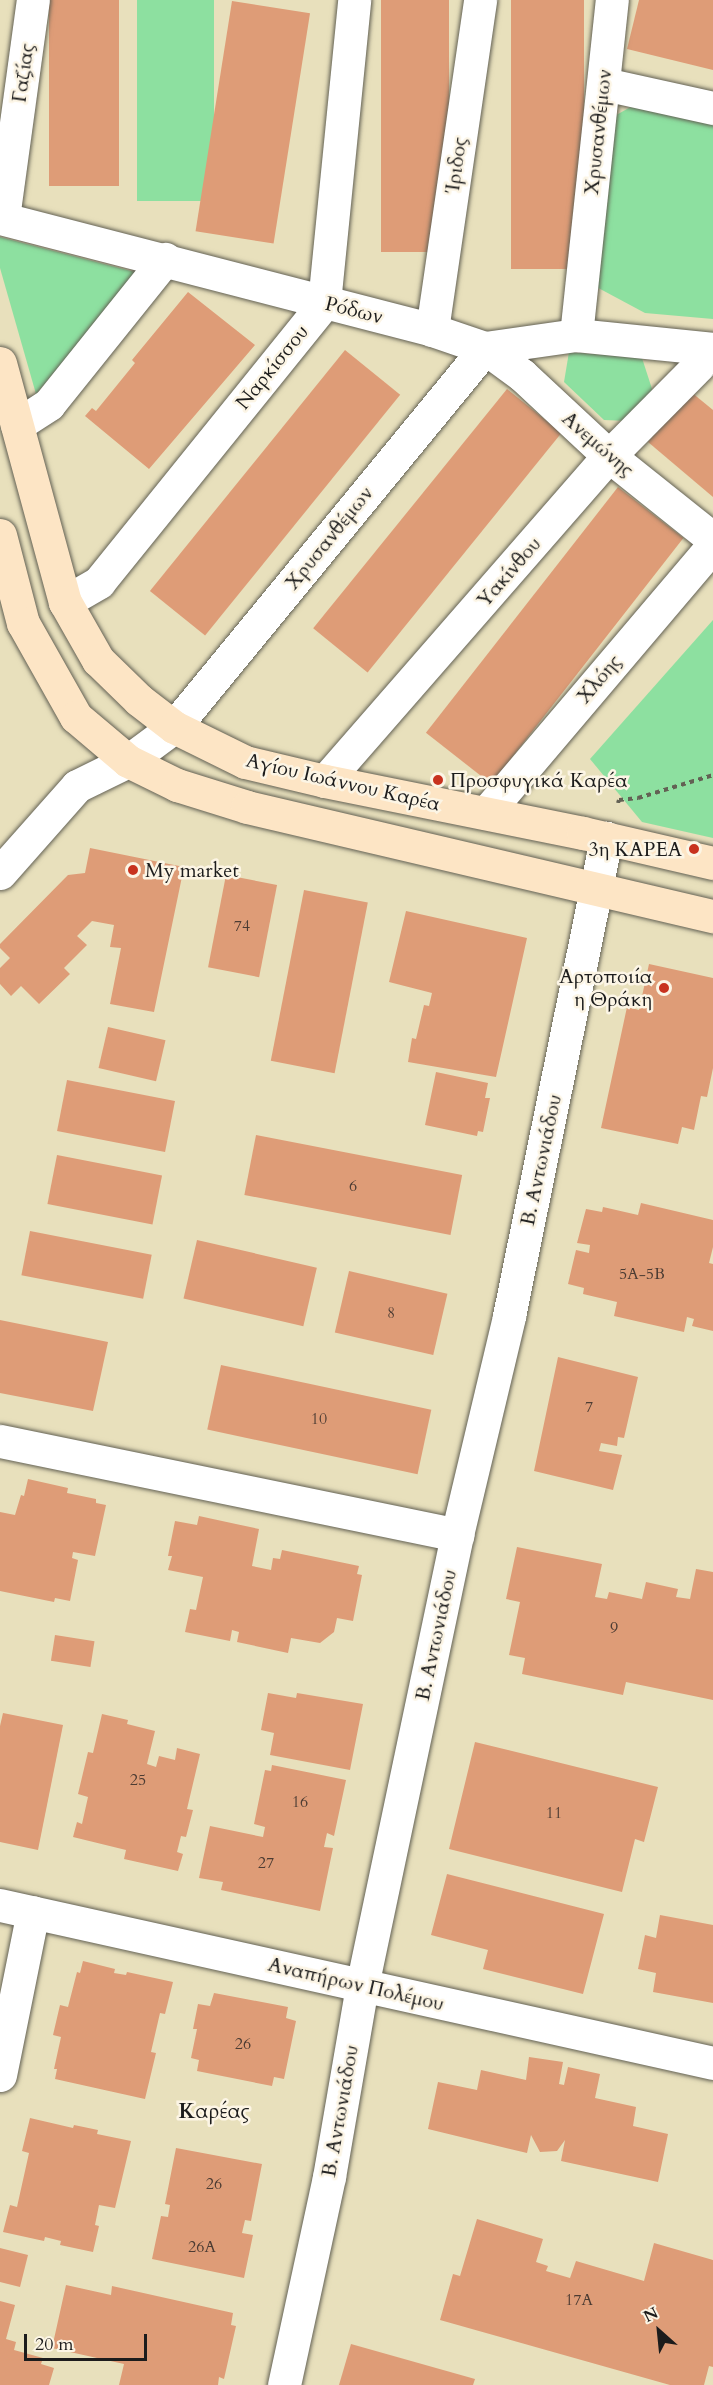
<!DOCTYPE html>
<meta charset="utf-8">
<style>
body{margin:0}
#map{position:relative;width:713px;height:2385px;overflow:hidden;background:#e8e0bc;font-family:Cardo,serif}
div>[style]{position:absolute}
[style*='--x']{left:calc(var(--x)*1px);top:calc(var(--y)*1px);width:calc(var(--w)*1px);rotate:calc(var(--a)*1deg)}
.green>*{inset:0;background:#8de0a0;transform-origin:0 0}
.building>*{inset:0;background:#de9c77;transform-origin:0 0}
.path>*{height:4px;margin-top:-2px;transform-origin:0;background:repeating-linear-gradient(90deg,#636154 0 4.5px,transparent 0 9px)}
.roads{filter:drop-shadow(0 0 2px #636154) drop-shadow(0 0 2px #636154)}
.street>*{height:33px;margin:-16.5px;padding:0 16.5px;transform-origin:16.5px;border-radius:16.5px;background:#fff}
.secondary>*{height:33px;margin:-16.5px;padding:0 16.5px;transform-origin:16.5px;border-radius:16.5px;background:#fde5c5}
.dots>*{width:16px;height:16px;translate:-50% -50%;box-sizing:border-box;border:3px solid #fcf5e5;border-radius:50%}
span{translate:-50% -50%;white-space:nowrap;text-align:center;line-height:1.15;-webkit-text-stroke:5px #fcf5e5;paint-order:stroke}
.number-label{font-size:16px;color:#4c3c33}
.number-label span{-webkit-text-stroke-width:0}
.street-label{font-size:20px;color:#1c1c1c}
.poi-label{font-size:20px;color:#1c1c1c}
.left{translate:0 -50%;text-align:left}
.right{translate:-100% -50%;text-align:right}
.neighbourhood-label{font-size:21px;color:#1c1c1c;font-weight:700}
.north{position:absolute;left:629px;top:2301px;width:60px;height:60px;-webkit-text-stroke:4px #fcf5e5;paint-order:stroke;rotate:333deg;font-size:16px;font-weight:700;line-height:24px;text-align:center;color:#1c1c1c}
.north::after{content:'';display:block;margin:auto;width:21px;height:27px;background:#1c1c1c;clip-path:polygon(50% 0,100% 100%,50% 72%,0 100%)}
.scale{position:absolute;left:24px;top:2334px;width:123px;height:27px;box-sizing:border-box;border:3px solid #1c1c1c;border-top:0;padding-left:8px;font-size:18px;line-height:21px;white-space:nowrap;color:#1c1c1c;-webkit-text-stroke:4px #fcf5e5;paint-order:stroke}
</style>
<div id="map">
<div class="green">
<i style="left:137px;top:0;width:77px;height:201px"></i>
<i style="clip-path:polygon(643px 100px,713px 118px,713px 319px,645px 313px,589px 283px,611px 118px)"></i>
<i style="clip-path:polygon(0 237px,139px 273px,36px 394px,0 268px)"></i>
<i style="clip-path:polygon(569px 352px,642px 358px,653px 392px,629px 421px,604px 420px,564px 382px)"></i>
<i style="clip-path:polygon(713px 620px,713px 838px,642px 822px,590px 759px)"></i>
</div>
<div class="building">
<i style="left:49px;top:0;width:70px;height:186px"></i>
<i style="left:381px;top:0;width:68px;height:252px"></i>
<i style="left:511px;top:0;width:73px;height:269px"></i>
<i style="clip-path:polygon(639px 0,713px 0,713px 70px,627px 49px)"></i>
<i style="left:232px;top:1px;width:79px;height:233px;rotate:9deg"></i>
<i style="clip-path:polygon(188px 292px,255px 345px,149px 469px,85px 416px,92px 408px,96px 411px,135px 363px,132px 360px)"></i>
<i style="left:345px;top:350px;width:71px;height:310px;rotate:39deg"></i>
<i style="left:507px;top:389px;width:70px;height:308px;rotate:39deg"></i>
<i style="clip-path:polygon(691px 392px,713px 410px,713px 497px,648px 442px)"></i>
<i style="left:618px;top:487px;width:83px;height:312px;rotate:38deg"></i>
<i style="clip-path:polygon(90px 848px,184px 867px,154px 1012px,110px 1004px,121px 948px,110px 947px,114px 925px,92px 921px,77px 936px,87px 945px,64px 968px,70px 974px,39px 1004px,21px 986px,11px 996px,0 984px,0 968px,10px 958px,0 948px,0 944px,68px 875px,85px 873px)"></i>
<i style="left:226px;top:875px;width:52px;height:94px;rotate:11deg"></i>
<i style="left:304px;top:890px;width:65px;height:174px;rotate:11deg"></i>
<i style="clip-path:polygon(406px 911px,527px 938px,496px 1077px,408px 1062px,412px 1038px,416px 1039px,424px 1005px,429px 1006px,432px 993px,389px 982px)"></i>
<i style="clip-path:polygon(649px 964px,713px 978px,713px 1068px,707px 1097px,701px 1096px,694px 1130px,682px 1127px,678px 1144px,601px 1128px,627px 1007px,639px 1010px)"></i>
<i style="left:108px;top:1027px;width:59px;height:42px;rotate:13deg"></i>
<i style="clip-path:polygon(436px 1072px,488px 1083px,485px 1098px,490px 1098px,483px 1132px,478px 1131px,477px 1136px,425px 1125px)"></i>
<i style="left:67px;top:1080px;width:110px;height:52px;rotate:11deg"></i>
<i style="left:256px;top:1135px;width:210px;height:61px;rotate:11deg"></i>
<i style="left:57px;top:1155px;width:107px;height:50px;rotate:11deg"></i>
<i style="clip-path:polygon(641px 1203px,713px 1220px,713px 1247px,709px 1263px,713px 1264px,713px 1331px,692px 1326px,694px 1319px,687px 1317px,684px 1332px,614px 1316px,617px 1302px,583px 1294px,584px 1288px,568px 1284px,576px 1250px,589px 1253px,590px 1245px,577px 1243px,586px 1209px,602px 1212px,603px 1207px,638px 1215px)"></i>
<i style="left:30px;top:1231px;width:124px;height:45px;rotate:11deg"></i>
<i style="left:197px;top:1240px;width:123px;height:60px;rotate:13deg"></i>
<i style="left:349px;top:1271px;width:101px;height:63px;rotate:13deg"></i>
<i style="clip-path:polygon(0 1320px,108px 1342px,93px 1411px,0 1393px)"></i>
<i style="clip-path:polygon(558px 1357px,638px 1377px,624px 1438px,618px 1437px,617px 1446px,601px 1443px,599px 1451px,622px 1455px,613px 1490px,534px 1471px)"></i>
<i style="left:221px;top:1365px;width:215px;height:66px;rotate:12deg"></i>
<i style="clip-path:polygon(28px 1479px,68px 1488px,67px 1493px,96px 1499px,96px 1503px,106px 1505px,95px 1556px,73px 1552px,72px 1558px,78px 1560px,70px 1601px,55px 1598px,54px 1602px,0 1591px,0 1512px,15px 1515px,21px 1495px,24px 1496px)"></i>
<i style="clip-path:polygon(199px 1516px,259px 1529px,252px 1566px,271px 1570px,273px 1558px,280px 1559px,282px 1550px,359px 1566px,357px 1574px,362px 1575px,353px 1621px,337px 1618px,334px 1632px,320px 1643px,291px 1638px,288px 1653px,237px 1642px,239px 1632px,232px 1630px,230px 1641px,185px 1632px,190px 1609px,196px 1610px,203px 1577px,168px 1570px,172px 1556px,168px 1556px,175px 1521px,197px 1525px)"></i>
<i style="clip-path:polygon(517px 1547px,602px 1564px,595px 1597px,607px 1599px,609px 1592px,642px 1599px,646px 1582px,678px 1589px,676px 1597px,690px 1599px,696px 1569px,713px 1572px,713px 1700px,626px 1682px,623px 1695px,522px 1674px,525px 1658px,509px 1655px,520px 1602px,506px 1599px)"></i>
<i style="left:55px;top:1635px;width:40px;height:26px;rotate:9deg"></i>
<i style="clip-path:polygon(268px 1693px,296px 1698px,297px 1693px,363px 1704px,350px 1770px,270px 1755px,274px 1733px,261px 1730px)"></i>
<i style="clip-path:polygon(3px 1713px,63px 1725px,38px 1850px,0 1842px,0 1726px)"></i>
<i style="clip-path:polygon(102px 1714px,128px 1720px,127px 1724px,155px 1731px,147px 1764px,156px 1767px,159px 1756px,175px 1760px,177px 1748px,200px 1754px,187px 1809px,193px 1810px,186px 1837px,181px 1836px,177px 1852px,183px 1854px,178px 1871px,124px 1859px,126px 1850px,73px 1837px,77px 1822px,82px 1824px,88px 1797px,78px 1794px,88px 1752px,93px 1753px)"></i>
<i style="clip-path:polygon(475px 1742px,658px 1787px,644px 1842px,635px 1839px,622px 1892px,449px 1849px)"></i>
<i style="clip-path:polygon(272px 1765px,346px 1780px,334px 1836px,327px 1833px,324px 1847px,333px 1848px,320px 1911px,221px 1890px,223px 1882px,199px 1878px,210px 1826px,263px 1837px,265px 1827px,254px 1824px,265px 1770px,271px 1771px)"></i>
<i style="clip-path:polygon(447px 1874px,604px 1914px,583px 1994px,483px 1969px,488px 1950px,431px 1935px)"></i>
<i style="clip-path:polygon(660px 1915px,713px 1925px,713px 2003px,653px 1992px,656px 1973px,638px 1969px,645px 1935px,656px 1938px)"></i>
<i style="clip-path:polygon(83px 1961px,115px 1969px,114px 1973px,126px 1975px,127px 1972px,173px 1982px,165px 2014px,160px 2013px,151px 2052px,156px 2053px,145px 2099px,55px 2079px,57px 2069px,54px 2069px,61px 2037px,53px 2035px,60px 2005px,68px 2007px,77px 1972px,80px 1973px)"></i>
<i style="clip-path:polygon(214px 1993px,288px 2007px,286px 2018px,296px 2021px,284px 2079px,274px 2077px,272px 2086px,197px 2071px,199px 2060px,191px 2058px,197px 2029px,193px 2029px,198px 2004px,210px 2006px)"></i>
<i style="clip-path:polygon(529px 2057px,563px 2062px,559px 2084px,564px 2085px,568px 2067px,600px 2074px,595px 2098px,636px 2107px,633px 2126px,668px 2134px,658px 2182px,561px 2161px,565px 2140px,557px 2151px,540px 2152px,531px 2135px,527px 2153px,428px 2129px,438px 2082px,477px 2090px,481px 2070px,526px 2080px)"></i>
<i style="clip-path:polygon(30px 2118px,73px 2128px,74px 2125px,98px 2130px,97px 2134px,131px 2141px,115px 2208px,99px 2205px,95px 2225px,99px 2226px,93px 2252px,60px 2245px,61px 2241px,45px 2237px,44px 2241px,3px 2232px,10px 2205px,17px 2207px,29px 2153px,22px 2151px)"></i>
<i style="clip-path:polygon(176px 2148px,262px 2164px,251px 2221px,245px 2220px,242px 2233px,253px 2235px,244px 2278px,152px 2259px,161px 2216px,168px 2217px,170px 2205px,165px 2204px)"></i>
<i style="clip-path:polygon(477px 2219px,543px 2239px,536px 2262px,548px 2266px,546px 2271px,570px 2278px,576px 2261px,644px 2281px,654px 2243px,713px 2260px,713px 2367px,709px 2366px,704px 2385px,670px 2385px,440px 2320px,453px 2274px,460px 2276px)"></i>
<i style="clip-path:polygon(0 2248px,28px 2255px,20px 2287px,0 2282px)"></i>
<i style="clip-path:polygon(66px 2285px,111px 2295px,112px 2286px,233px 2313px,231px 2325px,236px 2326px,224px 2379px,219px 2377px,218px 2385px,119px 2385px,124px 2364px,52px 2348px)"></i>
<i style="clip-path:polygon(0 2301px,15px 2305px,6px 2339px,16px 2342px,14px 2350px,43px 2358px,41px 2364px,54px 2368px,49px 2385px,0 2385px)"></i>
<i style="clip-path:polygon(351px 2344px,475px 2379px,473px 2385px,339px 2385px)"></i>
</div>
<div class="path">
<i style="--x:618;--y:803;--w:3;--a:-72"></i>
<i style="--x:619;--y:800;--w:19;--a:-6"></i>
<i style="--x:638;--y:798;--w:78;--a:-17"></i>
</div>
<div class="roads">
<div class="street">
<i style="--x:604;--y:84;--w:112;--a:12.4"></i>
<i style="--x:0;--y:218;--w:446;--a:14.5"></i>
<i style="--x:432;--y:330;--w:56;--a:18.8"></i>
<i style="--x:485;--y:348;--w:92;--a:-8.1"></i>
<i style="--x:576;--y:335;--w:138;--a:5.8"></i>
<i style="--x:3;--y:218;--w:220;--a:-82.2"></i>
<i style="--x:432;--y:330;--w:333;--a:-81.7"></i>
<i style="--x:576;--y:335;--w:337;--a:-83.9"></i>
<i style="--x:485;--y:348;--w:46;--a:36.1"></i>
<i style="--x:522;--y:375;--w:119;--a:43"></i>
<i style="--x:609;--y:456;--w:133;--a:38.6"></i>
<i style="--x:17;--y:425;--w:38;--a:-33"></i>
<i style="--x:49;--y:404;--w:186;--a:-51.3"></i>
<i style="--x:65;--y:602;--w:39;--a:-30"></i>
<i style="--x:99;--y:582;--w:358;--a:-51.1"></i>
<i style="--x:324;--y:303;--w:304;--a:-84.3"></i>
<i style="--x:325;--y:781;--w:432;--a:-48.9"></i>
<i style="--x:609;--y:456;--w:127;--a:-45.3"></i>
<i style="--x:486;--y:813;--w:351;--a:-49.7"></i>
<i style="--x:0;--y:873;--w:116;--a:-48.5"></i>
<i style="--x:77;--y:786;--w:57;--a:-26.1"></i>
<i style="--x:128;--y:761;--w:57;--a:-36.5"></i>
<i style="--x:174;--y:727;--w:490;--a:-50.6"></i>
<i style="--x:0;--y:1441;--w:467;--a:11.6"></i>
<i style="--x:0;--y:1905;--w:730;--a:12.49"></i>
<i style="--x:0;--y:2075;--w:166;--a:-78.6"></i>
<i style="--x:284;--y:2385;--w:213;--a:-77.8"></i>
<i style="--x:329;--y:2177;--w:194;--a:-80.2"></i>
<i style="--x:362;--y:1986;--w:461;--a:-78.1"></i>
<i style="--x:457;--y:1535;--w:225;--a:-76.6"></i>
<i style="--x:509;--y:1316;--w:488;--a:-78.5"></i>
</div>
<div class="secondary">
<i style="--x:0;--y:363;--w:248;--a:74.8"></i>
<i style="--x:65;--y:602;--w:67;--a:60.4"></i>
<i style="--x:98;--y:660;--w:57;--a:44.3"></i>
<i style="--x:139;--y:700;--w:44;--a:37.6"></i>
<i style="--x:174;--y:727;--w:79;--a:26.2"></i>
<i style="--x:245;--y:762;--w:82;--a:13.4"></i>
<i style="--x:325;--y:781;--w:263;--a:11.4"></i>
<i style="--x:583;--y:833;--w:133;--a:13"></i>
<i style="--x:0;--y:535;--w:91;--a:75.4"></i>
<i style="--x:23;--y:623;--w:108;--a:60.6"></i>
<i style="--x:76;--y:717;--w:68;--a:40.2"></i>
<i style="--x:128;--y:761;--w:55;--a:26.1"></i>
<i style="--x:177;--y:785;--w:73;--a:17.4"></i>
<i style="--x:247;--y:807;--w:479;--a:13.2"></i>
</div>
</div>
<div class="dots">
<i style="left:438px;top:780px;background:#c8321e"></i>
<i style="left:694px;top:849px;background:#c8321e"></i>
<i style="left:133px;top:870px;background:#c8321e"></i>
<i style="left:664px;top:988px;background:#c8321e"></i>
</div>
<div class="number-label">
<span style="left:242px;top:926px">74</span>
<span style="left:353px;top:1186px">6</span>
<span style="left:642px;top:1274px">5Α-5Β</span>
<span style="left:391px;top:1313px">8</span>
<span style="left:589px;top:1407px">7</span>
<span style="left:319px;top:1419px">10</span>
<span style="left:614px;top:1628px">9</span>
<span style="left:138px;top:1780px">25</span>
<span style="left:300px;top:1802px">16</span>
<span style="left:554px;top:1813px">11</span>
<span style="left:266px;top:1863px">27</span>
<span style="left:243px;top:2044px">26</span>
<span style="left:214px;top:2184px">26</span>
<span style="left:202px;top:2247px">26Α</span>
<span style="left:579px;top:2300px">17Α</span>
</div>
<div class="street-label">
<span style="left:23px;top:73px;rotate:-82deg">Γαζίας</span>
<span style="left:598px;top:132px;rotate:-84deg">Χρυσανθέμων</span>
<span style="left:456px;top:165px;rotate:-82deg">Ίριδος</span>
<span style="left:354px;top:310px;rotate:14deg">Ρόδων</span>
<span style="left:272px;top:367px;rotate:-51deg">Ναρκίσσου</span>
<span style="left:598px;top:444px;rotate:41deg">Ανεμώνης</span>
<span style="left:329px;top:538px;rotate:-51deg">Χρυσανθέμων</span>
<span style="left:509px;top:572px;rotate:-49deg">Υακίνθου</span>
<span style="left:599px;top:679px;rotate:-50deg">Χλόης</span>
<span style="left:343px;top:782px;rotate:13deg">Αγίου Ιωάννου Καρέα</span>
<span style="left:541px;top:1160px;rotate:-78deg">Β. Αντωνιάδου</span>
<span style="left:436px;top:1635px;rotate:-78deg">Β. Αντωνιάδου</span>
<span style="left:356px;top:1984px;rotate:13deg">Αναπήρων Πολέμου</span>
<span style="left:340px;top:2111px;rotate:-80deg">Β. Αντωνιάδου</span>
</div>
<div class="poi-label">
<span class="left" style="left:450px;top:780px">Προσφυγικά Καρέα</span>
<span class="right" style="left:682px;top:849px">3η ΚΑΡΕΑ</span>
<span class="left" style="left:145px;top:870px">My market</span>
<span class="right" style="left:652px;top:988px">Αρτοποιία<br>η Θράκη</span>
</div>
<div class="neighbourhood-label">
<span style="left:214px;top:2112px">Καρέας</span>
</div>
<div class="north">N</div>
<div class="scale">20 m</div>
</div>
